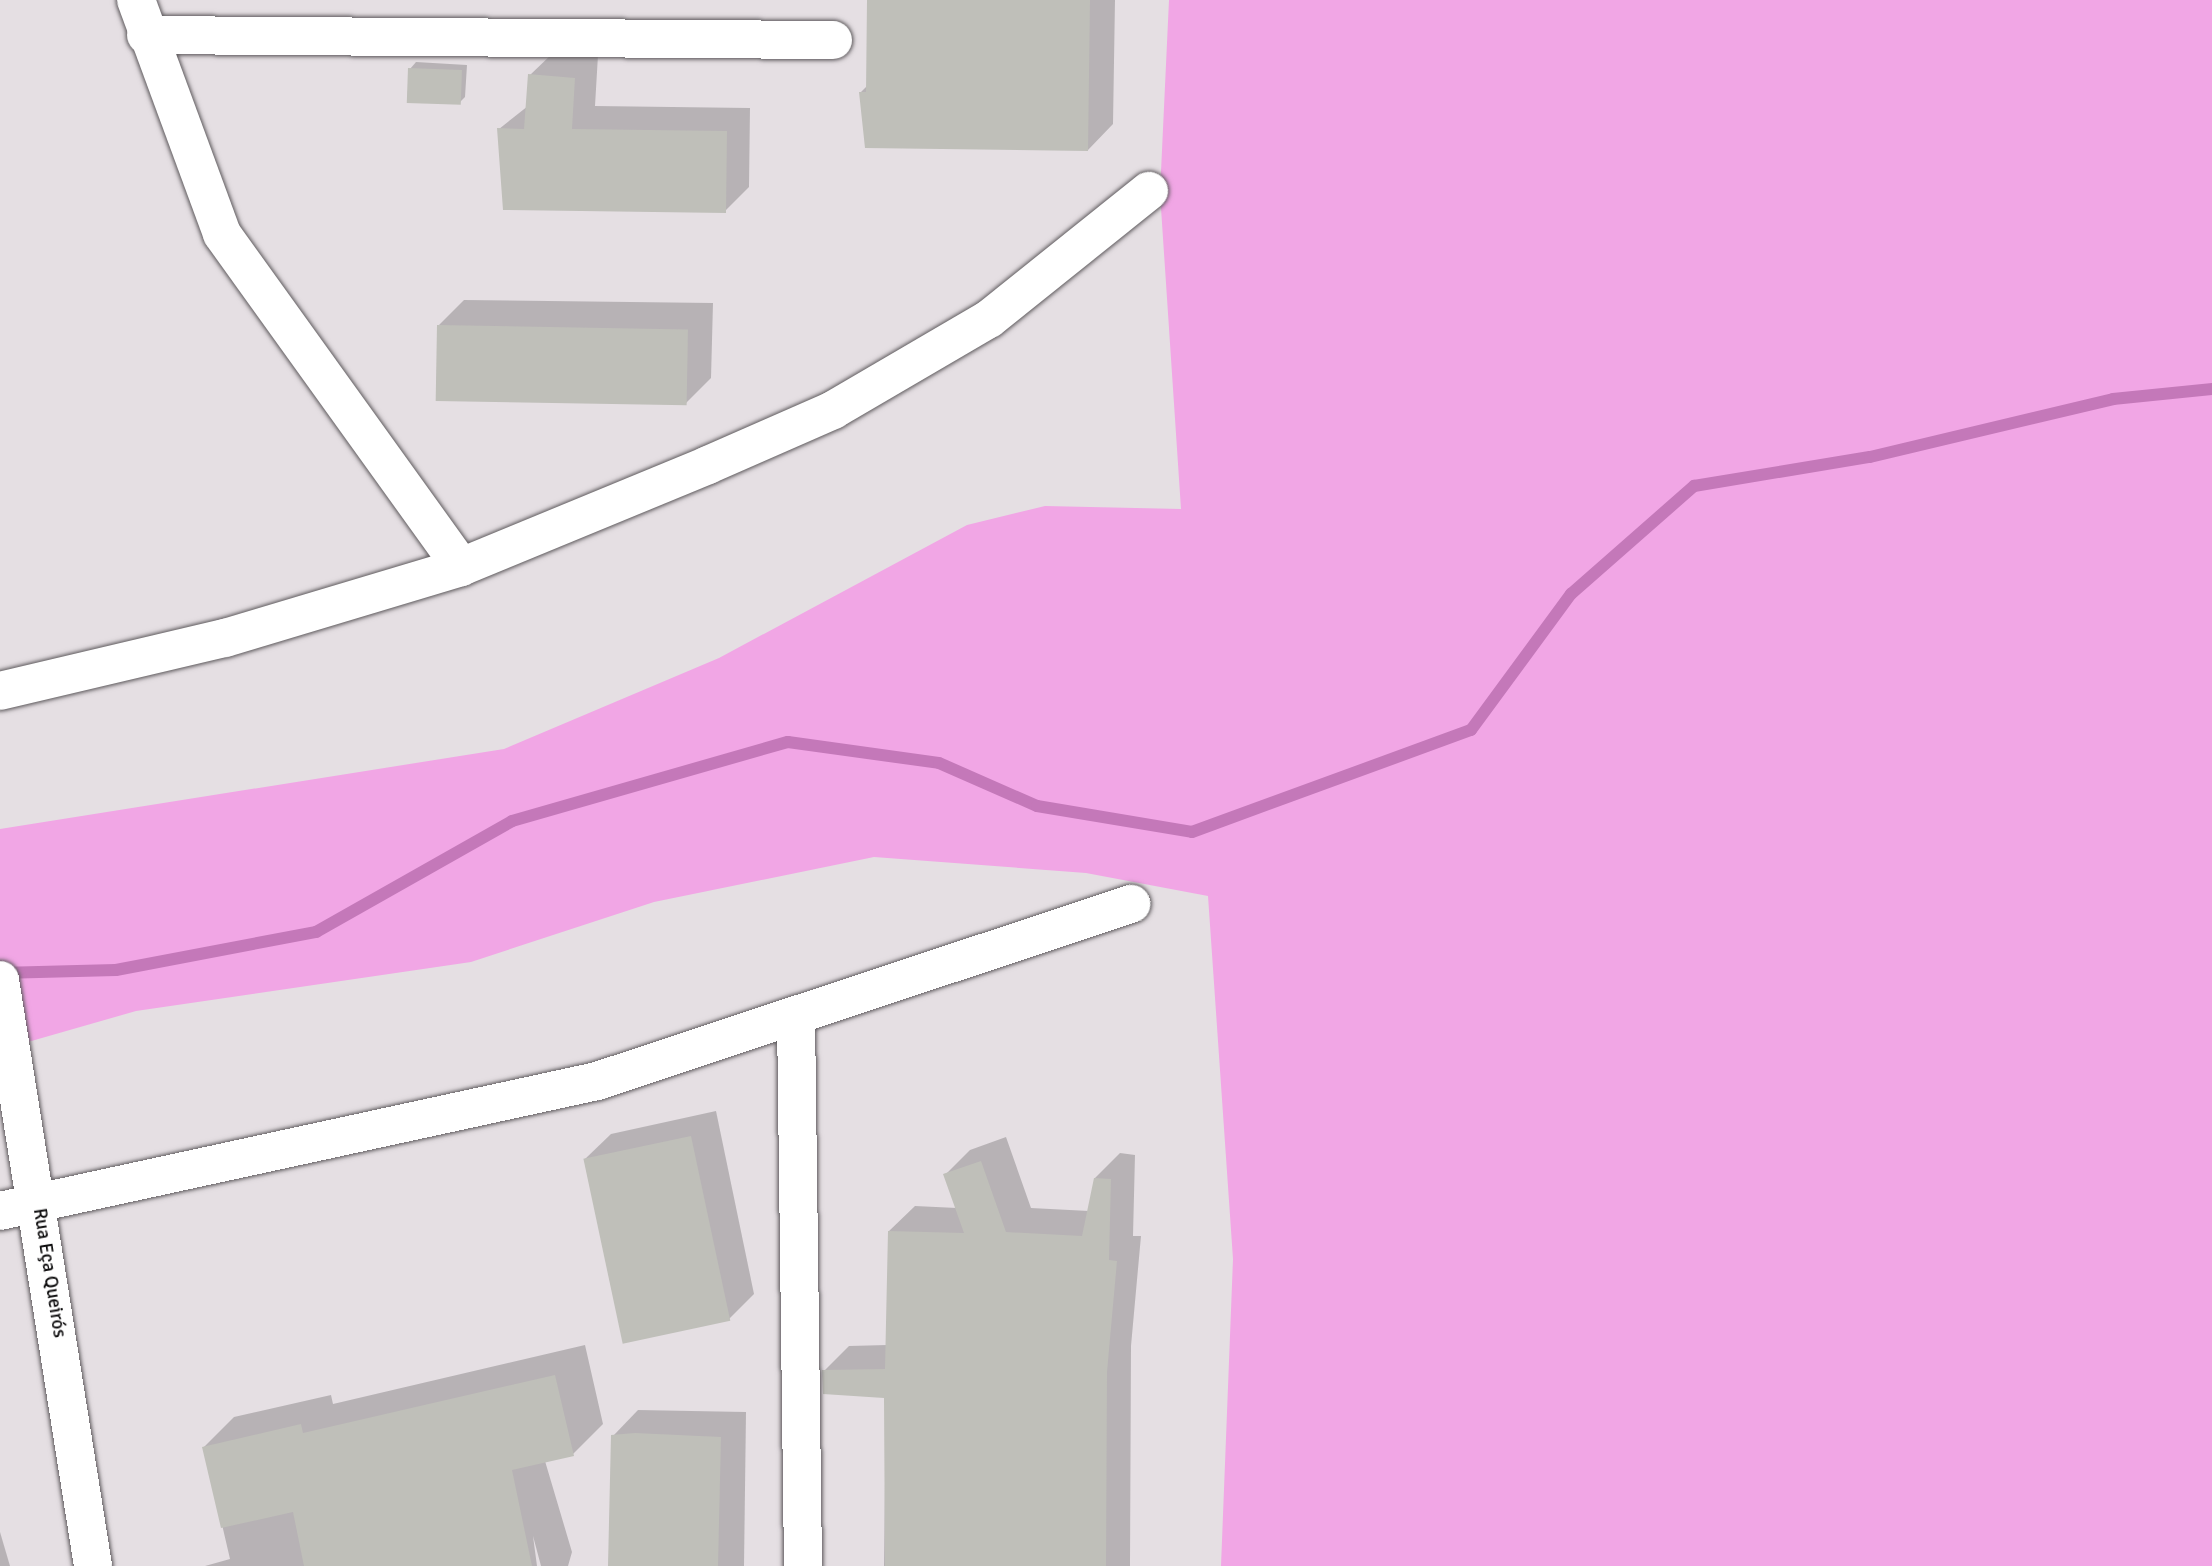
<!DOCTYPE html>
<meta charset="utf-8">
<style>
body{margin:0}
#map{position:relative;width:2212px;height:1566px;overflow:hidden;background:#e5dfe3;font-family:Signika,sans-serif}
div>[style]{position:absolute}
[style*='--x']{left:calc(var(--x)*1px);top:calc(var(--y)*1px);width:calc(var(--w)*1px);rotate:calc(var(--a)*1deg)}
.green>*{inset:0;background:#f1a6e5}
.shadow>*{inset:0;background:#0003}
.stream>*{height:12px;margin:-6px;padding:0 6px;transform-origin:6px;border-radius:6px;background:#c478b9}
.building>*{inset:0;background:#bfbfb9;transform-origin:0 0}
.roads{filter:drop-shadow(0 0 2px #5e5a5d) drop-shadow(0 0 2px #5e5a5d)}
.minor>*{height:38px;margin:-19px;padding:0 19px;transform-origin:19px;border-radius:19px;background:#fff}
span{translate:-50% -50%;white-space:nowrap;text-align:center;line-height:1.15;-webkit-text-stroke:7px #fff;paint-order:stroke}
.street-label{font-size:19px;color:#0c0b0c}
</style>
<div id="map">
<div class="green">
<i style="clip-path:polygon(1169px 0,2212px 0,2212px 1566px,1221px 1566px,1233px 1259px,1208px 896px,1086px 873px,874px 857px,654px 902px,471px 962px,136px 1011px,0 1050px,0 829px,504px 749px,719px 658px,967px 525px,1045px 506px,1181px 509px,1160px 193px)"></i>
</div>
<div class="shadow">
<i style="clip-path:polygon(869px 0,1115px 0,1113px 124px,1088px 150px,860px 93px,868px 85px)"></i>
<i style="clip-path:polygon(554px 52px,598px 55px,595px 106px,750px 108px,749px 187px,725px 211px,499px 129px,528px 106px,530px 75px)"></i>
<i style="clip-path:polygon(416px 62px,467px 65px,465px 97px,459px 103px,410px 69px)"></i>
<i style="clip-path:polygon(464px 300px,713px 303px,711px 378px,686px 403px,439px 325px)"></i>
<i style="clip-path:polygon(716px 1111px,754px 1294px,728px 1320px,585px 1159px,611px 1134px)"></i>
<i style="clip-path:polygon(1006px 1137px,1031px 1208px,1089px 1211px,1095px 1178px,1120px 1153px,1135px 1155px,1133px 1236px,1141px 1236px,1131px 1346px,1130px 1566px,884px 1566px,886px 1396px,824px 1371px,849px 1346px,887px 1345px,889px 1231px,915px 1206px,957px 1208px,945px 1175px,970px 1150px)"></i>
<i style="clip-path:polygon(585px 1345px,603px 1424px,573px 1454px,545px 1461px,572px 1552px,568px 1566px,541px 1566px,533px 1536px,537px 1566px,205px 1566px,230px 1559px,204px 1447px,234px 1417px,331px 1395px,333px 1404px)"></i>
<i style="clip-path:polygon(638px 1410px,746px 1412px,744px 1566px,611px 1566px,613px 1436px)"></i>
<i style="clip-path:polygon(0 1532px,10px 1566px,0 1566px)"></i>
</div>
<div class="stream">
<i style="--x:0;--y:973;--w:116;--a:-1.5"></i>
<i style="--x:116;--y:970;--w:204;--a:-10.8"></i>
<i style="--x:316;--y:932;--w:225;--a:-29.5"></i>
<i style="--x:512;--y:821;--w:287;--a:-16"></i>
<i style="--x:788;--y:742;--w:152;--a:7.9"></i>
<i style="--x:939;--y:763;--w:107;--a:23.7"></i>
<i style="--x:1037;--y:806;--w:157;--a:9.5"></i>
<i style="--x:1192;--y:832;--w:297;--a:-20.1"></i>
<i style="--x:1471;--y:730;--w:169;--a:-53.7"></i>
<i style="--x:1571;--y:594;--w:164;--a:-41.3"></i>
<i style="--x:1694;--y:486;--w:178;--a:-9.4"></i>
<i style="--x:1870;--y:457;--w:250;--a:-13.4"></i>
<i style="--x:2113;--y:399;--w:100;--a:-5.8"></i>
</div>
<div class="building">
<i style="clip-path:polygon(867px 0,1090px 0,1088px 151px,865px 148px,859px 92px,866px 92px)"></i>
<i style="left:408px;top:68px;width:54px;height:35px;rotate:2deg"></i>
<i style="clip-path:polygon(528px 74px,575px 78px,572px 129px,727px 131px,726px 213px,503px 210px,497px 128px,524px 129px)"></i>
<i style="left:437px;top:325px;width:251px;height:76px;rotate:1deg"></i>
<i style="left:691px;top:1136px;width:189px;height:110px;rotate:78deg"></i>
<i style="clip-path:polygon(981px 1161px,1006px 1232px,1082px 1236px,1094px 1178px,1111px 1179px,1109px 1260px,1117px 1261px,1107px 1372px,1106px 1566px,885px 1566px,884px 1398px,823px 1394px,822px 1370px,885px 1369px,888px 1231px,964px 1233px,943px 1174px)"></i>
<i style="clip-path:polygon(555px 1375px,574px 1456px,512px 1470px,532px 1566px,304px 1566px,293px 1512px,221px 1528px,202px 1447px,301px 1424px,303px 1433px)"></i>
<i style="clip-path:polygon(635px 1433px,721px 1437px,718px 1566px,608px 1566px,611px 1435px)"></i>
</div>
<div class="roads">
<div class="minor">
<i style="--x:136;--y:0;--w:249;--a:69.8"></i>
<i style="--x:222;--y:234;--w:410;--a:54.3"></i>
<i style="--x:146;--y:35;--w:687;--a:0.42"></i>
<i style="--x:0;--y:691;--w:231;--a:-13.3"></i>
<i style="--x:225;--y:638;--w:246;--a:-16.7"></i>
<i style="--x:461;--y:567;--w:267;--a:-22.4"></i>
<i style="--x:708;--y:465;--w:137;--a:-23.7"></i>
<i style="--x:833;--y:410;--w:181;--a:-30.3"></i>
<i style="--x:989;--y:319;--w:205;--a:-38.7"></i>
<i style="--x:0;--y:980;--w:593;--a:80.98"></i>
<i style="--x:796;--y:1016;--w:550;--a:89.27"></i>
<i style="--x:0;--y:1211;--w:611;--a:-12.28"></i>
<i style="--x:597;--y:1081;--w:563;--a:-18.34"></i>
</div>
</div>
<div class="street-label">
<span style="left:49px;top:1273px;rotate:81deg">Rua Eça Queirós</span>
</div>
</div>
